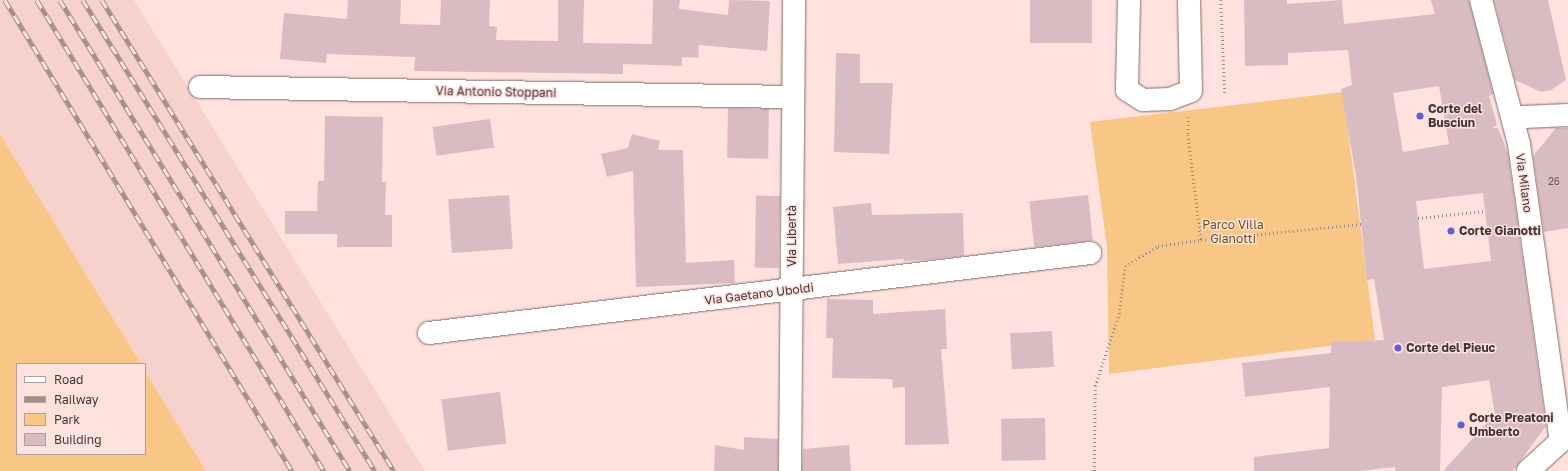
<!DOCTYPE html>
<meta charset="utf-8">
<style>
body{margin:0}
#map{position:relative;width:1568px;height:471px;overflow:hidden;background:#ffe1dd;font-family:"Golos Text",sans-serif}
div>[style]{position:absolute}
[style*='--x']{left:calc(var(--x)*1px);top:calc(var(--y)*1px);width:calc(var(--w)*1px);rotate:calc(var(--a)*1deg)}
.built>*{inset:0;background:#f7d2cc}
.green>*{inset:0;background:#f9c785}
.building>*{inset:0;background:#d9bcc1;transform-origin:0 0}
.path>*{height:2.5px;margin-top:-1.25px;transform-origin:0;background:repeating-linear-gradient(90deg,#a18c8a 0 1px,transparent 0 4px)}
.roads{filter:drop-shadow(0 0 1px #856c68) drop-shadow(0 0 1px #856c68)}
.minor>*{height:22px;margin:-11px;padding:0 11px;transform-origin:11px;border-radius:11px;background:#fff}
.rail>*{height:4.5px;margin-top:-2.25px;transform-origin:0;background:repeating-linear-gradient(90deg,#ffe1dd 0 9px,#a38e8c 0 18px);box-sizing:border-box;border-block:1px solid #a38e8c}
.dots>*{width:11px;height:11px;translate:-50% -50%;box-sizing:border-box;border:2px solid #ffe1dd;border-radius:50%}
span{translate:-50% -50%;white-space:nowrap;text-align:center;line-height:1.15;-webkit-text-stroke:3px #ffe1dd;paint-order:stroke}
.number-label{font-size:10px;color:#685859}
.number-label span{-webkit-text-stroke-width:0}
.street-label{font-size:12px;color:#433736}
.poi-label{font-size:12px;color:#433736;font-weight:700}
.left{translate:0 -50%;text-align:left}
.park-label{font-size:12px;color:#754e0e}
.legend{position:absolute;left:16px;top:363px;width:130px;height:92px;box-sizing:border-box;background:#ffe1dd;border:1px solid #b49d9a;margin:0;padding:5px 7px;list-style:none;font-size:12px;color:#433736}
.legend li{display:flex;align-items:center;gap:8px;height:20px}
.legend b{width:20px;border:1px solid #b49d9a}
</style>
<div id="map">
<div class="built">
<i style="clip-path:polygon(0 0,134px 0,425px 471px,206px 471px,145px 371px,145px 364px,141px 364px,0 134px)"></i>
</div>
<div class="green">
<i style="clip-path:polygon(1343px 92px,1375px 340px,1109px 374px,1107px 247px,1090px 122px)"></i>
<i style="clip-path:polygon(0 134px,141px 364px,17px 364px,17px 454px,145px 454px,145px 371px,206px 471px,0 471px)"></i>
</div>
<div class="building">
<i style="clip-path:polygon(348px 0,401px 0,400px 24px,440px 25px,441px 0,490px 0,489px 26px,497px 27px,496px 40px,558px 41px,558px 0,584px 0,583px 43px,652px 44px,653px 0,680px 0,679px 9px,728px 15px,729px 0,770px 1px,767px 51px,699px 45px,698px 58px,682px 57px,682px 66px,623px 64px,623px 74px,414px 71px,415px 57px,327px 54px,326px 63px,280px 59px,284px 13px,347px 19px)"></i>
<i style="left:1030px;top:0;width:62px;height:43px"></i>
<i style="clip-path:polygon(evenodd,1244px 0,1287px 0,1287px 4px,1342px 0,1344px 24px,1435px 14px,1431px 0,1469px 0,1493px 94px,1489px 96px,1497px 125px,1492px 128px,1498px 128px,1508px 154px,1546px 426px,1513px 471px,1443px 471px,1495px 414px,1489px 380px,1442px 387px,1440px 471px,1395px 471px,1395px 467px,1360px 471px,1254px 471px,1254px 457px,1329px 448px,1330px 387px,1245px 397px,1242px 363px,1331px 353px,1331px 342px,1384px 340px,1374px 279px,1367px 280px,1356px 176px,1341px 89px,1352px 85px,1348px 50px,1288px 53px,1288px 65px,1245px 66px,1244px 0,1439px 86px,1449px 144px,1403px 152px,1393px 93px,1439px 86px,1244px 0,1483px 193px,1491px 261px,1424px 269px,1416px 201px,1483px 193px)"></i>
<i style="clip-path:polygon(1494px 0,1548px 0,1566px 80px,1551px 90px,1541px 92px,1515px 80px)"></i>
<i style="clip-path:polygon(836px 53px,860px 54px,860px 83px,893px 83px,889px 154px,834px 152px)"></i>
<i style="left:728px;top:108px;width:41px;height:50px;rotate:1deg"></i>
<i style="clip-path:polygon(325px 116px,383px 117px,382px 182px,386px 182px,385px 215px,392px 215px,392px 247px,337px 247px,337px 234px,285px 234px,285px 211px,317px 211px,318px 181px,324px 181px)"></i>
<i style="left:490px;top:119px;width:29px;height:58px;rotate:82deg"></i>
<i style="clip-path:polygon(1556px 128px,1568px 128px,1568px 228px,1544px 232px,1533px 156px)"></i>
<i style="clip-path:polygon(632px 134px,660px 141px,658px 150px,683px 150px,686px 263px,734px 260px,735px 283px,636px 287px,633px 171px,607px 177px,601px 154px,628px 148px)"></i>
<i style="left:509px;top:195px;width:54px;height:61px;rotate:86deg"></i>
<i style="left:1088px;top:195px;width:46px;height:59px;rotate:84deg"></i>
<i style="left:780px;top:196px;width:72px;height:24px;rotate:91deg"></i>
<i style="clip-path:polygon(871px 203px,872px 215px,963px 213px,964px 256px,926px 260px,904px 261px,904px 259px,838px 264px,833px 207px)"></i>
<i style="clip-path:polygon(827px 299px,873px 300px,873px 314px,945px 309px,947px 349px,941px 349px,949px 444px,905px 445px,905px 387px,893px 388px,892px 379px,832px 378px,833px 338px,826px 338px)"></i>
<i style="left:1052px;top:331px;width:36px;height:42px;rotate:87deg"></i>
<i style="left:500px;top:392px;width:52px;height:59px;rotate:83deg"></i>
<i style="left:1045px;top:418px;width:42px;height:44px;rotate:89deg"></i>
<i style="clip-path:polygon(744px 437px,778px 439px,778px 471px,714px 471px,715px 445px,744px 450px)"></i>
<i style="clip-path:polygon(849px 445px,851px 471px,802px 471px,803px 449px)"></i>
</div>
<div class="path">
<i style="--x:1221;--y:0;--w:94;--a:87.6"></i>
<i style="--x:1189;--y:117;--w:18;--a:93"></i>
<i style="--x:1188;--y:135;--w:106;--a:82.9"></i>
<i style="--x:1201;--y:240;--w:161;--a:-5.7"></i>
<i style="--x:1418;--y:218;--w:67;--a:-6"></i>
<i style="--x:1094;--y:471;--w:85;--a:-89.3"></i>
<i style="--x:1095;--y:386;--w:76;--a:-71.6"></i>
<i style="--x:1119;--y:314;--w:48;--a:-82.9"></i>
<i style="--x:1125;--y:266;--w:39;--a:-31"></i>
<i style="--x:1158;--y:246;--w:43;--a:-7.9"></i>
</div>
<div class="roads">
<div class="minor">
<i style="--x:1129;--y:0;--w:90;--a:91.3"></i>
<i style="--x:1127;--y:90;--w:19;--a:32"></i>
<i style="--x:1143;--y:100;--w:27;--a:-2"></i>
<i style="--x:1170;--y:99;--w:22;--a:-21"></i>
<i style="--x:1191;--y:91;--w:91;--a:-91.3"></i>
<i style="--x:1481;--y:0;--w:149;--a:75.2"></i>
<i style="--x:1519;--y:144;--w:300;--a:82"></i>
<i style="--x:200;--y:87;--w:592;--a:0.97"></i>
<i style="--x:1514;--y:121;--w:10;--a:-24"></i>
<i style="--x:1523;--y:117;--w:45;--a:-2.5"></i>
<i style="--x:429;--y:333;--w:666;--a:-6.9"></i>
<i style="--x:790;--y:471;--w:471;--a:-89.5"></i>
<i style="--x:1528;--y:471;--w:45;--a:-42.3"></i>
</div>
</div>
<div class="rail">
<i style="--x:5;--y:0;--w:552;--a:58.64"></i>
<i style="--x:37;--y:0;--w:552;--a:58.64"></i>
<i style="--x:60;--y:0;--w:553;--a:58.38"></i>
<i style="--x:83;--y:0;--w:554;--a:58.2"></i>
<i style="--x:102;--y:0;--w:554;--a:58.2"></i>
</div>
<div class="dots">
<i style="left:1420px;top:116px;background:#5d60d8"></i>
<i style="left:1451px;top:231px;background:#5d60d8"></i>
<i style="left:1398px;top:348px;background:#5d60d8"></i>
<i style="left:1461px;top:425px;background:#5d60d8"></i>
</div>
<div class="number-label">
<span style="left:1554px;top:182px">26</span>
</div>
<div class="street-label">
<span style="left:496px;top:92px;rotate:1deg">Via Antonio Stoppani</span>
<span style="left:1524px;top:183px;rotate:82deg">Via Milano</span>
<span style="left:792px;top:236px;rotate:-90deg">Via Libertà</span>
<span style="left:759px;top:294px;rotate:-7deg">Via Gaetano Uboldi</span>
</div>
<div class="poi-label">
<span class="left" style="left:1428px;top:116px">Corte del<br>Busciun</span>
<span class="left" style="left:1459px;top:231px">Corte Gianotti</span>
<span class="left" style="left:1406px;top:348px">Corte del Pieuc</span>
<span class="left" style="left:1469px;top:425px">Corte Preatoni<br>Umberto</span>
</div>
<div class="park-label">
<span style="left:1233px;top:232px">Parco Villa<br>Gianotti</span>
</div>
<ul class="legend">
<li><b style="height:5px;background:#fff"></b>Road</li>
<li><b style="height:5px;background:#a38e8c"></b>Railway</li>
<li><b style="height:11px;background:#f9c785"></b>Park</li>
<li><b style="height:11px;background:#d9bcc1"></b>Building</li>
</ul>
</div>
